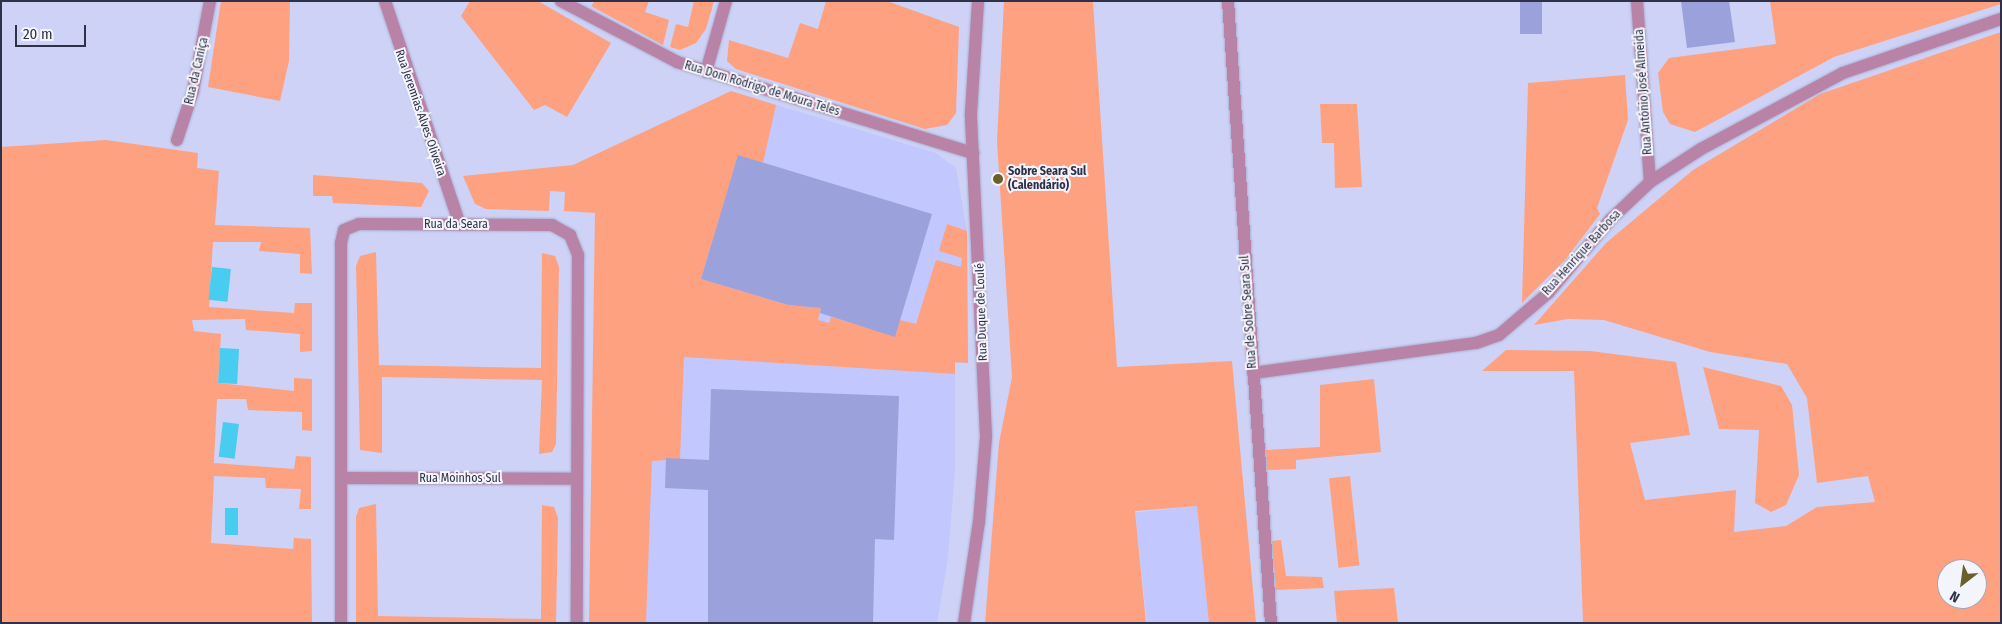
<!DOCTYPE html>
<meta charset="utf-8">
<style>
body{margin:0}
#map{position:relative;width:2002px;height:624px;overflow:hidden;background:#cdd2f6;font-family:"Fira Sans Condensed",sans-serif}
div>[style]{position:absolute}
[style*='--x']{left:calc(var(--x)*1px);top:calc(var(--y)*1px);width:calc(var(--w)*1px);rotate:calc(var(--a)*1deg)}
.built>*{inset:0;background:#c2c8fd;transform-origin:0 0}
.green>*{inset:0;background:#fea181;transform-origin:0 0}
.water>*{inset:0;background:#48ccef;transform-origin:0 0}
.building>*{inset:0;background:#9ba1da;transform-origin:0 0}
.roads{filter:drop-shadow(0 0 1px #aaafd0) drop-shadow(0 0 1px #aaafd0)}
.minor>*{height:12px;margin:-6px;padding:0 6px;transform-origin:6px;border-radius:6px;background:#b983a7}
.tertiary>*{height:12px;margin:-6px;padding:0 6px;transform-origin:6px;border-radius:6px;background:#b983a7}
.dots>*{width:14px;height:14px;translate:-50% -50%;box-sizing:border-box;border:2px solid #f4f5fb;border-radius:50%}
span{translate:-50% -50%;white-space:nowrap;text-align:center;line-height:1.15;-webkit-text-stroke:4px #f4f5fb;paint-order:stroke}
.street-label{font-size:12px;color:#2f3148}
.poi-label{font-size:12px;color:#2f3148;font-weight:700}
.left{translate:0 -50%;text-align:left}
.frame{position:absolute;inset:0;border:2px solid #2f3148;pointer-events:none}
.north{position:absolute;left:1937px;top:559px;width:50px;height:50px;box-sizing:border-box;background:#f4f5fb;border:1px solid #a5a7b3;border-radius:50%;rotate:210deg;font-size:14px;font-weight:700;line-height:20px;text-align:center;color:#2f3148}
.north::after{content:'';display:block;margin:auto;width:18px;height:22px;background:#69602d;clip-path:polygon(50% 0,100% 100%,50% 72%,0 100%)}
.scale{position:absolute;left:15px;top:25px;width:71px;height:22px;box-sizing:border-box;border:2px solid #2f3148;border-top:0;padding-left:6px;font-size:15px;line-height:18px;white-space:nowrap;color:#2f3148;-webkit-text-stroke:4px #f4f5fb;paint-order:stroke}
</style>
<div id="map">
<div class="built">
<i style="clip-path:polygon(731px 91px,936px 153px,956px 168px,967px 231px,968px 363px,955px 363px,955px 469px,948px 558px,937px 623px,589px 623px)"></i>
<i style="left:1197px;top:506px;width:118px;height:62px;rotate:84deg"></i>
</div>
<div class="green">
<i style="clip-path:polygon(221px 1px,290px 1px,289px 61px,280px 101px,208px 87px)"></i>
<i style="clip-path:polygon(470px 1px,538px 1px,611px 43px,567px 117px,545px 105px,534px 110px,461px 16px)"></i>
<i style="clip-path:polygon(595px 1px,649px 1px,645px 12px,669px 20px,663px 45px,591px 6px)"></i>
<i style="clip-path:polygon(694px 1px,714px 1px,706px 29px,696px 43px,680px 50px,670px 47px,676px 24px,688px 27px)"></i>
<i style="clip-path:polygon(826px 1px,887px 1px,959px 27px,956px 113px,947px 125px,925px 129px,736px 69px,727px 61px,729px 40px,788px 58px,800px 23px,818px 29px)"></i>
<i style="clip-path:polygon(1004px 1px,1097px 1px,1093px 2px,1117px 367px,1232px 361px,1256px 623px,1209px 623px,1197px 506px,1135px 511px,1146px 623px,985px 623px,999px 443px,1012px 377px,997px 141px)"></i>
<i style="clip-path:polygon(1770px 1px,2001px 1px,2001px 4px,1834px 57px,1695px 132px,1670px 124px,1663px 112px,1658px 73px,1669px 58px,1776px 44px)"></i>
<i style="clip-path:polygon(evenodd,2001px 32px,2001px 623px,1583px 623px,1574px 371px,1482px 371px,1506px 350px,1590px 351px,1676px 362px,1690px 435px,1630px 443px,1645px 500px,1736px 490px,1734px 532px,1786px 526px,1817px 507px,1875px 502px,1868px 476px,1817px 483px,1807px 398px,1787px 364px,1710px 352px,1604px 320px,1568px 319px,1534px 325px,1606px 243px,1693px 170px,1820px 94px,2001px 32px,1947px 569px,1977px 569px,1977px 599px,1947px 599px,1947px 569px)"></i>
<i style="clip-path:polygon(1625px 75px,1628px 120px,1597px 208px,1600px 214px,1566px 259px,1522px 303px,1528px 83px)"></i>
<i style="clip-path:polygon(731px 91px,776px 105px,763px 163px,738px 156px,701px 279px,788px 305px,821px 308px,818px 320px,829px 323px,831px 317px,895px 336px,900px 320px,916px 324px,936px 260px,961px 267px,962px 258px,939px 251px,947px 224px,967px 231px,968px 363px,955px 362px,955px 374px,684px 357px,680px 459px,652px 461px,646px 623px,589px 623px,595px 213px,564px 211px,565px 192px,550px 191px,549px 211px,486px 209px,475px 204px,463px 176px,573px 165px)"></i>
<i style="clip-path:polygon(1320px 104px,1357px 104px,1362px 187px,1335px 188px,1334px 143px,1322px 143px)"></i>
<i style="clip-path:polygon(106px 140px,198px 153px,197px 168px,219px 171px,215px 225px,310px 228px,312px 274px,300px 273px,300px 254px,259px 251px,261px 242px,213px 242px,209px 307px,294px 313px,295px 303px,312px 303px,312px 351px,300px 352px,300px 334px,246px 330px,245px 319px,192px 320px,194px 331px,221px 334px,218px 383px,294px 391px,294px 378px,312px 379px,312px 431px,302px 430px,302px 412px,248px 410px,246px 399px,217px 399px,214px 463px,294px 469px,296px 456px,311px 457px,311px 509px,299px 509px,301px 489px,266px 488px,265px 478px,214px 476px,211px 543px,293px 549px,294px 538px,311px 539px,312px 623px,1px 623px,1px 147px)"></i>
<i style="clip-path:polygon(313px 175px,422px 183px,429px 191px,421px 207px,333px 203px,332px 196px,313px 196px)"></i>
<i style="clip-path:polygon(376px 252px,379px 365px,541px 368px,542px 253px,555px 256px,559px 267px,556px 444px,552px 452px,539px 454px,542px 380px,382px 377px,382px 453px,360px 450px,356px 266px,360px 256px)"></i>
<i style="clip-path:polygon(1703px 367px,1781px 386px,1792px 405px,1799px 475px,1786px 505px,1771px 512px,1755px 503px,1759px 430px,1719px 429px)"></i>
<i style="clip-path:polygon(1374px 379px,1381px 452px,1296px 460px,1296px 469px,1267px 470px,1266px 450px,1320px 447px,1320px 385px)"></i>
<i style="left:1350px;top:476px;width:90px;height:21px;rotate:84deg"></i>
<i style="clip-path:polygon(376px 504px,378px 616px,541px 619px,542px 505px,554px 507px,558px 518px,556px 623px,356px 623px,356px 517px,359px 508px)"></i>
<i style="clip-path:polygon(1281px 540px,1286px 576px,1322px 577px,1324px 588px,1276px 590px,1272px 541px)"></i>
<i style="clip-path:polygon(1394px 588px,1398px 623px,1337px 623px,1334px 591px)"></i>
</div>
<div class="water">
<i style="left:212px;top:267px;width:19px;height:33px;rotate:6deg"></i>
<i style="left:220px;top:348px;width:19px;height:35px;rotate:3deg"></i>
<i style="left:223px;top:422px;width:16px;height:35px;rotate:7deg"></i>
<i style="left:225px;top:508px;width:13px;height:27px"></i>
</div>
<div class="building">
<i style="left:1520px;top:1px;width:22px;height:33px"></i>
<i style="clip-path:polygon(1681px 1px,1729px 1px,1735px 42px,1687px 48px)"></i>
<i style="clip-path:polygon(738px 155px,932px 214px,895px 337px,820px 313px,821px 308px,788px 305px,701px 279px)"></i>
<i style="clip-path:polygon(711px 389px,899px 396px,894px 540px,875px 539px,873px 623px,708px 623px,708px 490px,665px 488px,666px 458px,709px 460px)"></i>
</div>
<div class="roads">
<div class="minor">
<i style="--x:385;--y:1;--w:236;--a:71.5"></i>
<i style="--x:561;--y:1;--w:131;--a:27.7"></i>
<i style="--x:677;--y:62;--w:310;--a:17.1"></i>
<i style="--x:1228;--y:1;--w:623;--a:86.05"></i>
<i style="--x:1637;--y:1;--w:181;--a:85.9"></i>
<i style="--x:706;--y:72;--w:74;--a:-74.3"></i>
<i style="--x:177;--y:140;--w:52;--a:-71.9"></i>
<i style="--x:193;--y:91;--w:92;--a:-79.3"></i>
<i style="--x:1253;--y:373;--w:225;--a:-7.7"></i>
<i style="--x:1476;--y:343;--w:24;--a:-19"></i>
<i style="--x:1499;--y:335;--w:65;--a:-40.6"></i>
<i style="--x:1548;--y:293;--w:97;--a:-49.6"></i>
<i style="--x:1611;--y:219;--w:54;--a:-43.5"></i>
<i style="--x:1650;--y:182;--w:61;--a:-32.9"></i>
<i style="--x:1701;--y:149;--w:161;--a:-28.2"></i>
<i style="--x:1843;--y:73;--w:167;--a:-18.9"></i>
<i style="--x:343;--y:478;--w:234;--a:0.2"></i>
<i style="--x:341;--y:623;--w:380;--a:-90"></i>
<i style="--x:341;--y:243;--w:13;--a:-77"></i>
<i style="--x:344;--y:230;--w:16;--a:-22"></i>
<i style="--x:359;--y:224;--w:193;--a:0.3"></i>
<i style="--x:552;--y:225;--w:21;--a:29"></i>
<i style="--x:570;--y:235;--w:22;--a:68"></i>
<i style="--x:578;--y:255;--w:368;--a:90.2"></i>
</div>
<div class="tertiary">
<i style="--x:964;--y:623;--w:102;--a:-81.6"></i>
<i style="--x:979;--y:522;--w:86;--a:-85.3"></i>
<i style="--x:986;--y:436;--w:323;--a:-92.7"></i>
<i style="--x:971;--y:113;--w:112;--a:-86.4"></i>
</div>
</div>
<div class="dots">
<i style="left:998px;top:179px;background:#69602d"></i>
</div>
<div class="street-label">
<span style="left:197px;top:71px;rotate:-77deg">Rua da Caniça</span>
<span style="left:762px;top:89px;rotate:17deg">Rua Dom Rodrigo de Moura Teles</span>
<span style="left:1644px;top:92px;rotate:-94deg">Rua António José Almeida</span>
<span style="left:420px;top:113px;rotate:71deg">Rua Jeremias Alves Oliveira</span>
<span style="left:456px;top:225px">Rua da Seara</span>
<span style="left:1582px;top:253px;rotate:-48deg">Rua Henrique Barbosa</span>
<span style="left:982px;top:312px;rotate:-92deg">Rua Duque de Loulé</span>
<span style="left:1249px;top:312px;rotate:-94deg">Rua de Sobre Seara Sul</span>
<span style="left:460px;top:479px">Rua Moinhos Sul</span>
</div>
<div class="poi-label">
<span class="left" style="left:1008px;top:179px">Sobre Seara Sul<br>(Calendário)</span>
</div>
<div class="frame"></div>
<div class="north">N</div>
<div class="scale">20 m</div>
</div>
